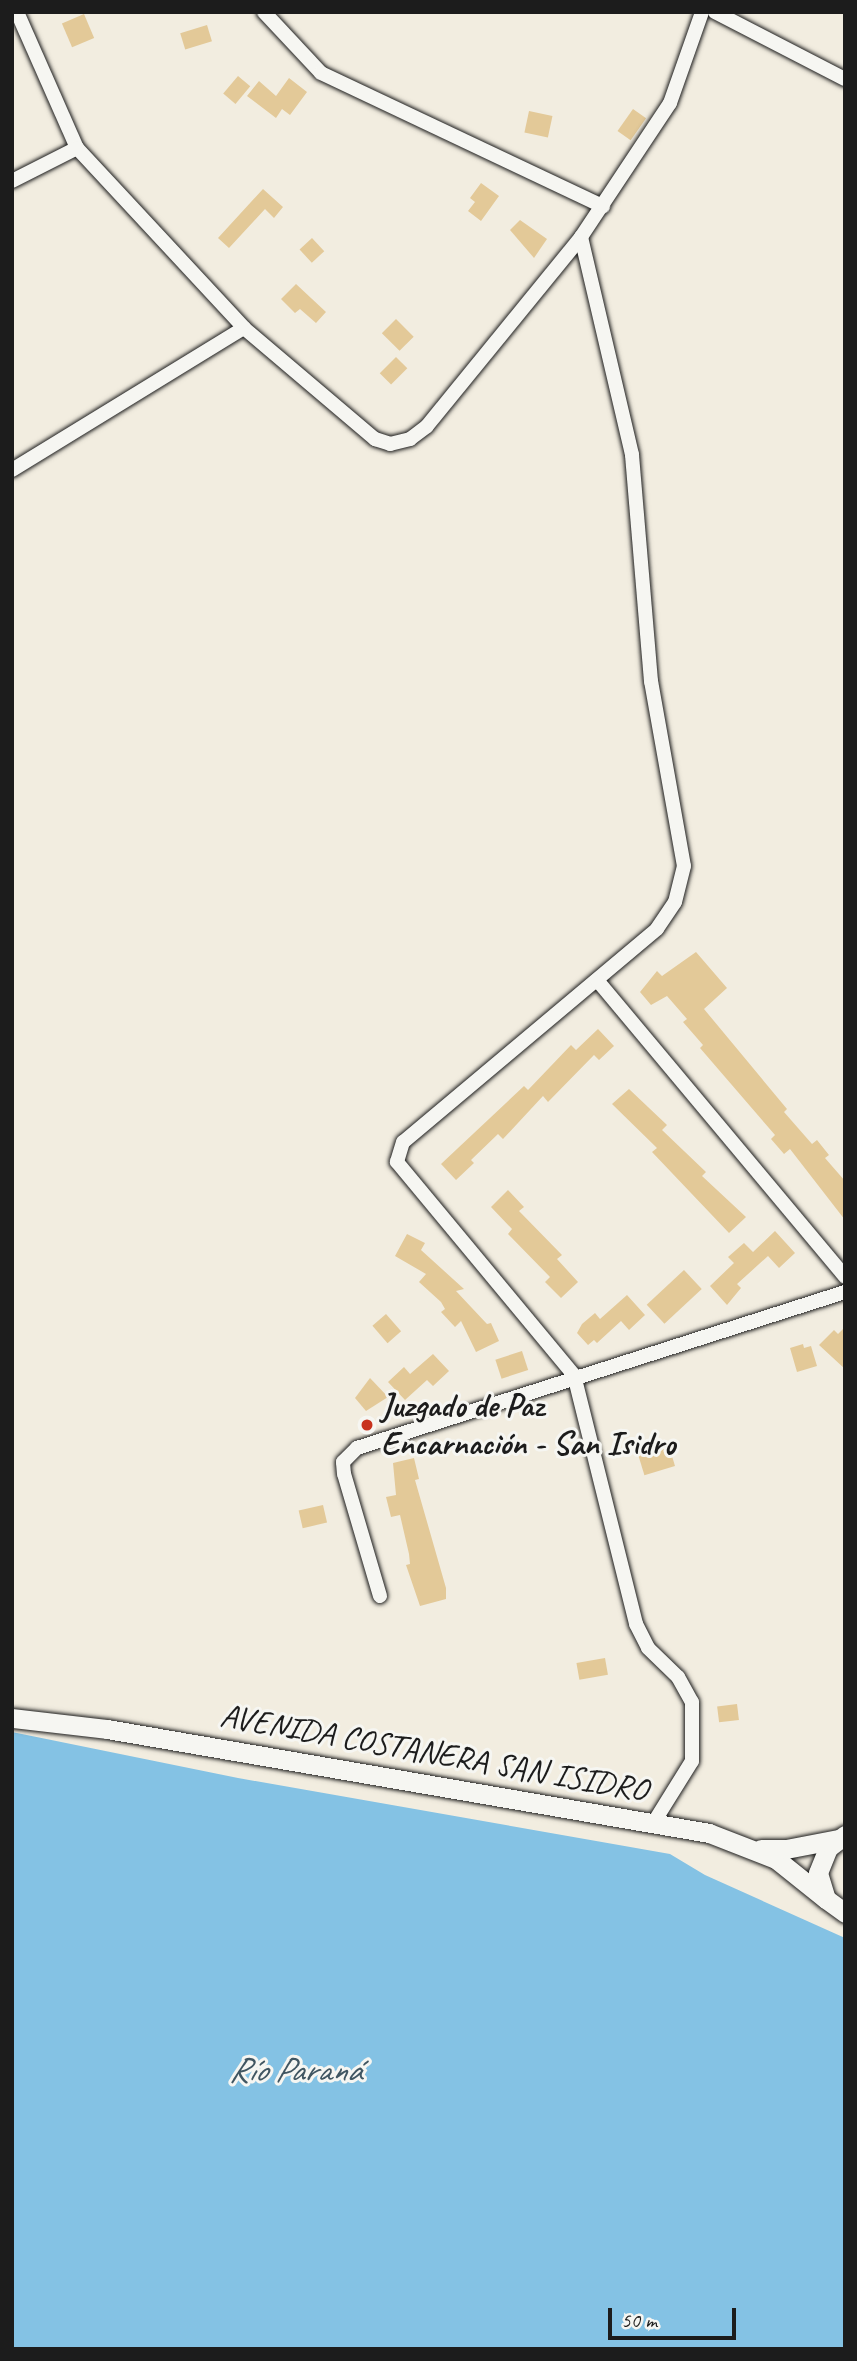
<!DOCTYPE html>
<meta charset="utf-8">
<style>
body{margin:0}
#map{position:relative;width:857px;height:2361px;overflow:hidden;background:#f2ede0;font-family:Caveat,sans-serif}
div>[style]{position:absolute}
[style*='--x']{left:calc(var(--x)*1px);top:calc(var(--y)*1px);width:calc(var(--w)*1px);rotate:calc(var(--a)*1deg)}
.water>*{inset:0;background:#84c2e4}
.building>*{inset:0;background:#e3c998;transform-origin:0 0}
.roads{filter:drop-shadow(0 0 2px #1c1c1c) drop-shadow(0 0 2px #1c1c1c)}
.street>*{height:14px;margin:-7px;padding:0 7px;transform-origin:7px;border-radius:7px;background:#f6f6f2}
.secondary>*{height:19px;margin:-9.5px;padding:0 9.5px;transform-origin:9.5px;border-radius:9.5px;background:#f6f6f2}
.dots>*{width:19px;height:19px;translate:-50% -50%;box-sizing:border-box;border:4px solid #f6f6f2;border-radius:50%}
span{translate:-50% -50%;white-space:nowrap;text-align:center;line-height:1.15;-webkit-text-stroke:6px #f6f6f2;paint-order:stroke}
.poi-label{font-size:33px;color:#1c1c1c;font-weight:700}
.left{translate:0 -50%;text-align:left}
.street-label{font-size:33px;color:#1c1c1c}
.water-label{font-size:35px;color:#405662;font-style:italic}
.frame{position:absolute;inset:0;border:14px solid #1c1c1c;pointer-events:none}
.scale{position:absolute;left:608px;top:2308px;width:128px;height:32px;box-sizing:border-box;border:4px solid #1c1c1c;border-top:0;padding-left:9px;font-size:21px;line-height:24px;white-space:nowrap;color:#1c1c1c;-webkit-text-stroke:5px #f6f6f2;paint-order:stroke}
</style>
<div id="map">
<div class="water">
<i style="clip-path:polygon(12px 1732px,238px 1778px,670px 1854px,705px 1875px,845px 1938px,845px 2349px,12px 2349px)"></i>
</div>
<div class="building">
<i style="left:84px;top:14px;width:26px;height:24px;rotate:67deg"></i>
<i style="left:207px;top:25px;width:17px;height:28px;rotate:73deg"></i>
<i style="left:238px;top:76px;width:16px;height:23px;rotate:40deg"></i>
<i style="clip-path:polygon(289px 78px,307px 92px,290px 115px,282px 109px,276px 118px,247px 96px,259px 81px,276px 96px)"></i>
<i style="left:633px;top:109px;width:16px;height:27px;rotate:35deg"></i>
<i style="left:529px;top:111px;width:24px;height:22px;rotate:12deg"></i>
<i style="clip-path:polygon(481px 183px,499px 196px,481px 221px,468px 211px,475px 202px,470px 198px)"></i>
<i style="clip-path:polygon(263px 189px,283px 207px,274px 218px,265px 209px,229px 248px,218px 238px)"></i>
<i style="clip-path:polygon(520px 220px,547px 239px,534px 258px,510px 230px)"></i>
<i style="left:312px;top:238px;width:18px;height:17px;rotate:47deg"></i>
<i style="clip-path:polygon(296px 284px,326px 312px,316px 323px,300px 309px,295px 313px,281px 299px)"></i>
<i style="left:396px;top:319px;width:25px;height:20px;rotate:45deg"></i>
<i style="left:396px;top:357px;width:16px;height:23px;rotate:45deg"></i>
<i style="clip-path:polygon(696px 952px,727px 988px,704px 1009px,787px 1109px,784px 1112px,812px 1144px,817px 1140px,829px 1155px,825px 1158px,845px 1181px,845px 1220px,790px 1149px,784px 1154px,771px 1139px,775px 1135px,700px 1048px,703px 1045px,683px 1022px,687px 1019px,667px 996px,651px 1005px,640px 992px,657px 971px,662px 976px)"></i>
<i style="clip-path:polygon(598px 1029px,614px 1046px,599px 1060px,594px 1055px,548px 1102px,543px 1096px,503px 1139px,498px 1134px,471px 1160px,474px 1163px,456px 1180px,441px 1164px,524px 1086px,528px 1090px,571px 1045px,576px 1050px)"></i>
<i style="clip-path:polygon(629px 1089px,667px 1125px,662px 1130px,706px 1172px,702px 1176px,746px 1217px,729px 1233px,652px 1152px,657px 1148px,612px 1104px)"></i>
<i style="clip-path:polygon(508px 1190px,524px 1207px,519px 1211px,562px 1255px,557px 1259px,578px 1282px,561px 1298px,545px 1282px,550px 1277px,508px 1234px,512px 1229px,491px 1207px)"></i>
<i style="clip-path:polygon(775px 1231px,795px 1253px,779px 1268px,768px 1256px,737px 1284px,741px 1288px,727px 1305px,710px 1286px,734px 1263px,728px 1257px,744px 1243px,753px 1252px)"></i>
<i style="clip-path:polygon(407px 1234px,425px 1243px,421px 1250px,464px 1289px,456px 1291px,487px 1324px,491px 1323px,499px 1341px,476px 1352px,461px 1321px,455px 1327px,441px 1312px,445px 1309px,441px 1302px,419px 1282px,426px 1274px,395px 1256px)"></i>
<i style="left:684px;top:1270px;width:26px;height:51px;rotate:47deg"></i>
<i style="clip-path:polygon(627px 1295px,645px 1315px,629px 1330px,621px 1321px,597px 1343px,594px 1340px,588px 1345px,577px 1333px,582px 1324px,595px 1313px,600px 1319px)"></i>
<i style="left:386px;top:1314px;width:23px;height:18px;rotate:49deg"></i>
<i style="clip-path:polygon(845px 1327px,845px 1369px,819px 1345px,834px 1330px,838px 1334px)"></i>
<i style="clip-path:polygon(803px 1344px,804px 1348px,811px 1346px,817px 1366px,797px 1372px,790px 1348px)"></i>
<i style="left:522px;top:1351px;width:20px;height:28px;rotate:72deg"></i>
<i style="clip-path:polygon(433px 1354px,449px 1371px,433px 1386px,427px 1380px,405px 1400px,388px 1382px,404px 1367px,410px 1374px)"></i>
<i style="clip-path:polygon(370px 1378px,388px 1397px,366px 1411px,355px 1398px)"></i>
<i style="left:668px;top:1443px;width:24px;height:32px;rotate:73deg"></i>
<i style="clip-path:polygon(414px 1458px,419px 1479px,415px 1480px,446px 1588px,446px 1599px,420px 1606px,406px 1565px,410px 1564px,409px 1554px,400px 1515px,391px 1517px,386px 1497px,396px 1495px,393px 1463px)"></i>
<i style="left:323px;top:1505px;width:18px;height:25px;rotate:77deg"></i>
<i style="left:605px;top:1658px;width:17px;height:29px;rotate:80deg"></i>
<i style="left:737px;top:1704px;width:16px;height:20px;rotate:83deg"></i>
</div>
<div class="roads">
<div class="street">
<i style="--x:17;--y:12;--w:149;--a:66.2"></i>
<i style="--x:77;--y:148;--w:246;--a:47.1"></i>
<i style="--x:244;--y:328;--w:172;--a:40.3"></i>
<i style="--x:375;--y:439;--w:16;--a:18"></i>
<i style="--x:390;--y:444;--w:21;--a:-14"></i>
<i style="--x:410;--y:439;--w:21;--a:-37"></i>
<i style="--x:427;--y:426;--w:244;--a:-50.8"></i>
<i style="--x:581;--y:237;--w:161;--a:-56.4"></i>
<i style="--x:670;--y:103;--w:96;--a:-70.6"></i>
<i style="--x:264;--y:12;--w:83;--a:46.9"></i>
<i style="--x:321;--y:73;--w:312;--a:25.3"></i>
<i style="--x:715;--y:12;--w:146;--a:27.3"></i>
<i style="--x:12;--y:181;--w:73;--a:-26.9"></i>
<i style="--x:581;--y:237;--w:224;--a:76.8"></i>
<i style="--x:632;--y:455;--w:227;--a:85.2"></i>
<i style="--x:651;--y:681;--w:188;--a:79.9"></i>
<i style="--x:684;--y:866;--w:37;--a:104"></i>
<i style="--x:675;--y:902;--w:32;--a:124"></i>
<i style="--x:657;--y:929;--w:331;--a:140"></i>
<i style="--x:403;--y:1142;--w:21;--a:107"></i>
<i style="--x:397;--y:1162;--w:277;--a:50.3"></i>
<i style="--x:574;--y:1375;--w:257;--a:76"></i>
<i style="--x:636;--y:1624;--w:27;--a:63"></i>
<i style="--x:648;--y:1648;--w:42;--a:44"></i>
<i style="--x:678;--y:1677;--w:29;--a:61"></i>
<i style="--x:692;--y:1702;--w:59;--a:90"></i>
<i style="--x:692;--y:1761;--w:72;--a:121.9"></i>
<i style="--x:12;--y:470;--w:272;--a:-31.5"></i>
<i style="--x:597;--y:980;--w:387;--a:50.1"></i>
<i style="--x:380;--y:1596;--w:127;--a:-106.4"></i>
<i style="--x:344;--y:1474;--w:12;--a:-95"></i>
<i style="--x:343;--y:1462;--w:20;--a:-45"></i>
<i style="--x:357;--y:1448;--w:512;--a:-17.73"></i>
</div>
<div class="secondary">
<i style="--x:12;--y:1718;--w:96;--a:6.6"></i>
<i style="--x:107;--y:1729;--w:611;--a:9.8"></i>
<i style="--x:709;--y:1833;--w:72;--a:21.2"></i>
<i style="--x:776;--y:1859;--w:64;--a:38.7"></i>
<i style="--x:845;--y:1835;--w:21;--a:143"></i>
<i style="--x:828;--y:1848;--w:27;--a:112"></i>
<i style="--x:818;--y:1873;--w:27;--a:73"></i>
<i style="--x:826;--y:1899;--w:24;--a:36"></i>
<i style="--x:761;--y:1849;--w:25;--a:0"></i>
<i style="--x:786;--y:1849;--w:53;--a:-10.9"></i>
</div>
</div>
<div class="dots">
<i style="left:367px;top:1425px;background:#c8321e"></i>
</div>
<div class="poi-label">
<span class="left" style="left:381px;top:1425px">Juzgado de Paz<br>Encarnación - San Isidro</span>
</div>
<div class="street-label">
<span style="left:434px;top:1753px;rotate:10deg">AVENIDA COSTANERA SAN ISIDRO</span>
</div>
<div class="water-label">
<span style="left:295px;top:2070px">Río Paraná</span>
</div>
<div class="frame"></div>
<div class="scale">50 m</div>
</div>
